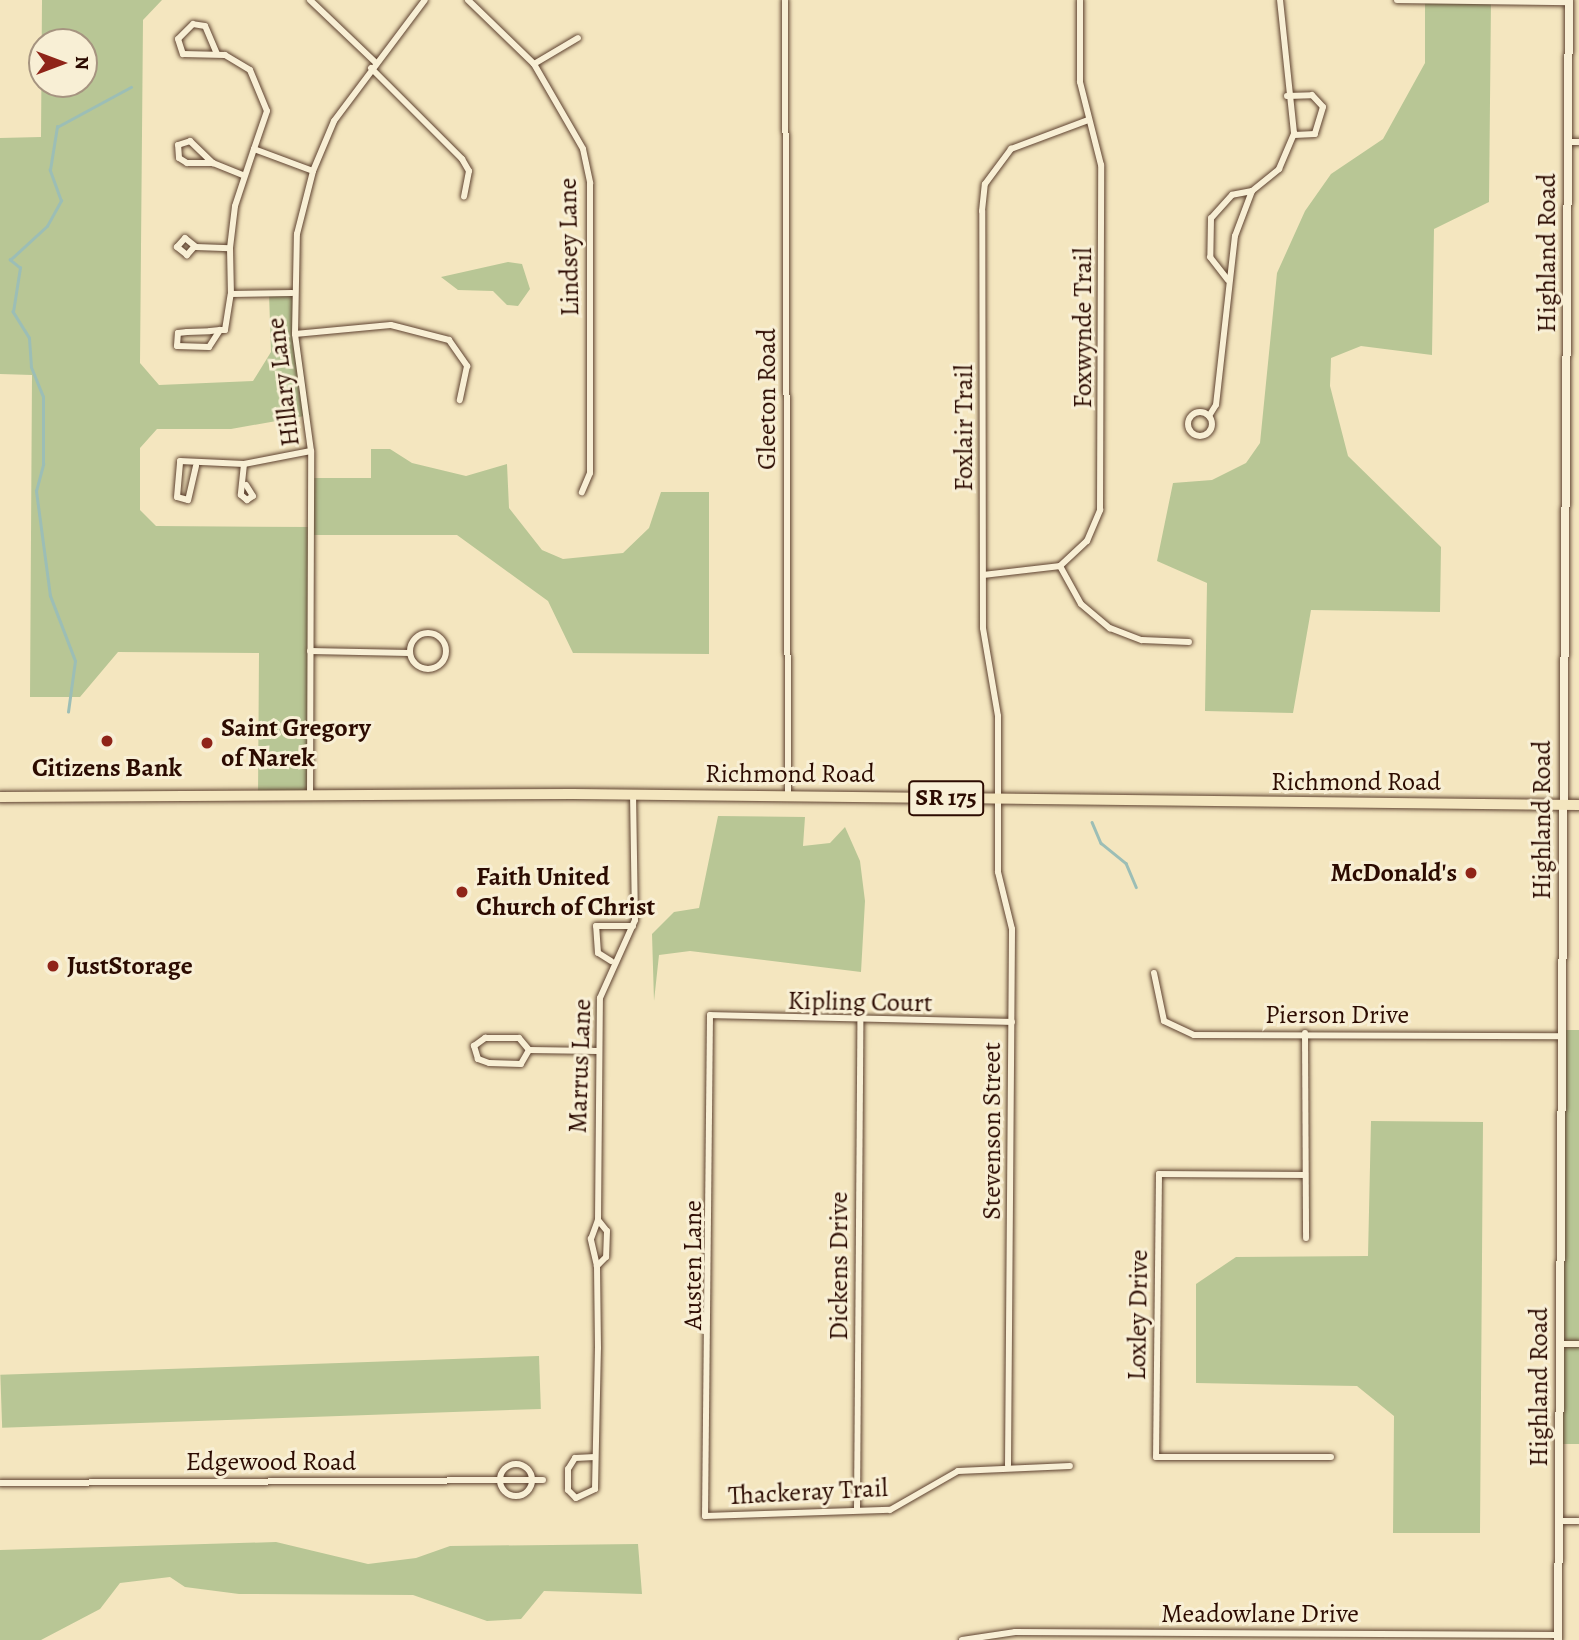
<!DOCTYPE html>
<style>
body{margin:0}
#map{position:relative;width:1579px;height:1640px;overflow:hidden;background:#f4e6bf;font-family:Alegreya,serif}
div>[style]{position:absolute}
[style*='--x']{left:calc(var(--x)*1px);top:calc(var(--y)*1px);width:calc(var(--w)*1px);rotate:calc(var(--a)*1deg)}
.green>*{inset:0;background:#b8c695;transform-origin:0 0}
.stream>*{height:2.5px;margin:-1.25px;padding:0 1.25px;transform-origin:1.25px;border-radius:1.25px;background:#9cbeb6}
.roads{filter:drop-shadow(0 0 2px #5e4230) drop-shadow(0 0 2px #5e4230)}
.minor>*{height:6px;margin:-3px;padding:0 3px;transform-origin:3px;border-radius:3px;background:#f8efd5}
.minor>.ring{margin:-3px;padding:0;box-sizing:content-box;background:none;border:6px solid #f8efd5;border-radius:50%}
.tertiary>*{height:8px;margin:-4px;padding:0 4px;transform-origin:4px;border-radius:4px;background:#f8efd5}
.primary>*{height:10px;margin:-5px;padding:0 5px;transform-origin:5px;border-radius:5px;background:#f4e6bf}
.dots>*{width:19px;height:19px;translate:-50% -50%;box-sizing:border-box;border:4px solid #f8efd5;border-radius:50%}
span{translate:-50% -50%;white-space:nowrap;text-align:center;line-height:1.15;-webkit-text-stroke:6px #f8efd5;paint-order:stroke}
.shield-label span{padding:2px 5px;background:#f8efd5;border:2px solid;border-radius:5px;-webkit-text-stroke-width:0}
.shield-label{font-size:24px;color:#2c0b01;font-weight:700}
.street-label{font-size:26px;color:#2c0b01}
.poi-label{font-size:26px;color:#2c0b01;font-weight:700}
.left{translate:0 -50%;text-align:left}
.right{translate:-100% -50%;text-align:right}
.north{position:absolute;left:28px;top:28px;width:70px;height:70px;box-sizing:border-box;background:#f8efd5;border:2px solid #a69480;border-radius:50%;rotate:90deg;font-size:19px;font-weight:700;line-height:28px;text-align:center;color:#2c0b01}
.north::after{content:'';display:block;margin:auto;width:24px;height:32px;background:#8f2418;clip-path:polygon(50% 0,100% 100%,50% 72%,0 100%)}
</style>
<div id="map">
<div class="green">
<i style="clip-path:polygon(evenodd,42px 0,162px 0,143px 20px,140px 363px,159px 385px,253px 381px,271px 352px,269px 294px,292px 293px,310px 415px,231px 429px,157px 429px,140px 448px,140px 510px,156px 526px,311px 527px,311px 478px,371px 478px,371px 449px,390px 449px,412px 463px,466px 476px,507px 464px,509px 508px,542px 550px,563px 559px,623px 553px,649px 528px,661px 492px,709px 492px,709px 654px,573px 653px,548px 601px,457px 535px,311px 535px,310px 796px,258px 796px,259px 653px,118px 652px,80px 697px,30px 697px,32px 375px,0 374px,0 138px,41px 137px,42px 0,42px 42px,84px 42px,84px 84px,42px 84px,42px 42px)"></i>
<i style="clip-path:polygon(1425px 0,1491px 1px,1489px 202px,1434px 229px,1432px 355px,1361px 346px,1331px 358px,1330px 386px,1348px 456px,1441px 547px,1440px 612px,1311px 610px,1293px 713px,1205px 711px,1207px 583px,1157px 561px,1173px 483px,1212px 480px,1246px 463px,1260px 443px,1277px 273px,1305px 211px,1331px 174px,1383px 139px,1425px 63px)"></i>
<i style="clip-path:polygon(508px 262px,522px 264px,530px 289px,518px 306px,507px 305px,493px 291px,458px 290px,441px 277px)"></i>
<i style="clip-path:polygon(718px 816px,805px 817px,803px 846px,830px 843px,845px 827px,860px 861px,865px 901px,861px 972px,690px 951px,659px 955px,654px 1001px,652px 934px,674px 912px,699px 908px)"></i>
<i style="left:1579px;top:1030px;width:414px;height:18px;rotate:90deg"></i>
<i style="clip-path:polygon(1371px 1121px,1483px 1122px,1480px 1533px,1393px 1533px,1394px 1416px,1357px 1386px,1196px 1383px,1196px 1284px,1236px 1257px,1368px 1256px)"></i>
<i style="left:539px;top:1356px;width:53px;height:539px;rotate:88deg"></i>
<i style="clip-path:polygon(276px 1542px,368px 1564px,416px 1558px,450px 1546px,638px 1544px,642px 1594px,544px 1591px,521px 1619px,487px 1621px,413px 1595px,239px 1594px,185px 1587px,170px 1577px,120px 1583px,100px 1609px,41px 1640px,0 1640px,0 1550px)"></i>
</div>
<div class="stream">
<i style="--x:68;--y:712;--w:51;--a:-82.2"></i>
<i style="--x:75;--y:661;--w:70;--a:-111"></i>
<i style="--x:50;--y:596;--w:106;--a:-97.6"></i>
<i style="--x:36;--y:491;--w:28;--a:-75"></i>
<i style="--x:43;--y:464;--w:67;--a:-90"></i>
<i style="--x:43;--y:397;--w:32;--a:-112"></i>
<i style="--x:31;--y:367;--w:29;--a:-94"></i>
<i style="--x:29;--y:338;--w:31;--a:-122"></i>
<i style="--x:13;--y:312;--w:45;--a:-81"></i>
<i style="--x:20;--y:268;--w:13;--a:-141"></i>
<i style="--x:10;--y:260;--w:50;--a:-42.6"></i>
<i style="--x:47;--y:226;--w:29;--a:-61"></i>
<i style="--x:61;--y:201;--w:33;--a:-110"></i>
<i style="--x:50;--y:170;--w:44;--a:-80.8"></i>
<i style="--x:57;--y:127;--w:84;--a:-28.4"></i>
<i style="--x:1092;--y:822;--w:23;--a:67"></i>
<i style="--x:1101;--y:843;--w:32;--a:39"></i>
<i style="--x:1126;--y:863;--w:26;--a:67"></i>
</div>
<div class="roads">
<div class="minor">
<i style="--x:310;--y:0;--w:90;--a:43.6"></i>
<i style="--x:468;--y:0;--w:92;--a:44.1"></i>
<i style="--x:534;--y:64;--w:98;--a:60"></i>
<i style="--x:583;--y:149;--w:35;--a:78"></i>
<i style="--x:590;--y:183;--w:290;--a:90"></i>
<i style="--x:590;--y:473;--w:21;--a:113"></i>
<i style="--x:785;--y:0;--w:797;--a:89.78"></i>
<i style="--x:1397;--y:0;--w:172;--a:0.7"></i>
<i style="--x:217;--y:54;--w:30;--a:-113"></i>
<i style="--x:205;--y:26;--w:12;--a:-171"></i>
<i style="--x:193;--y:24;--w:21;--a:135"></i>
<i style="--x:178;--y:39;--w:16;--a:72"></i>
<i style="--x:183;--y:54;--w:42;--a:1.4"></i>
<i style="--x:225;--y:55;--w:29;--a:31"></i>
<i style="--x:250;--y:70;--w:44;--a:67.5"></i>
<i style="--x:267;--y:111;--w:40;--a:108.9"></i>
<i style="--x:254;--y:149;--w:63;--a:20.4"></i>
<i style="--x:534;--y:64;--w:51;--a:-30.6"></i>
<i style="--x:371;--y:68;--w:129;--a:45"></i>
<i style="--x:462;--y:159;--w:14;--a:60"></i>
<i style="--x:469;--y:171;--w:26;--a:101"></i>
<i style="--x:1287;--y:96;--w:25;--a:-2"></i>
<i style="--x:1312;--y:95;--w:16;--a:47"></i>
<i style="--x:1323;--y:107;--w:28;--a:107"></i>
<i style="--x:1315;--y:134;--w:21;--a:177"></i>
<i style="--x:1569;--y:142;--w:10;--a:0"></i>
<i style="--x:213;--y:163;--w:26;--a:180"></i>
<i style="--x:187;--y:163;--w:9;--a:-148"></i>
<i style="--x:179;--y:158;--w:13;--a:-94"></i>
<i style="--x:178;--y:145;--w:13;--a:-18"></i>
<i style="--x:190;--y:141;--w:32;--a:44"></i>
<i style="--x:213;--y:163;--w:32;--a:22"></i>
<i style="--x:1252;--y:191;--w:35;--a:-39"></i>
<i style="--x:1279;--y:169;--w:39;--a:-67"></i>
<i style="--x:1294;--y:133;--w:134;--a:-96"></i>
<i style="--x:194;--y:247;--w:11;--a:131"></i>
<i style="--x:187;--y:255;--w:13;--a:-141"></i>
<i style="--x:177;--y:247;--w:12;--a:-48"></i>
<i style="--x:185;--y:238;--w:14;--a:39"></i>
<i style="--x:196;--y:247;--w:34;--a:2"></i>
<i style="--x:230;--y:248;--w:46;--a:88.8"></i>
<i style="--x:231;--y:294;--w:61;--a:-0.9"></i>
<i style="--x:230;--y:248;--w:42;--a:-83.2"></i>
<i style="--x:235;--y:206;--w:60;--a:-71.6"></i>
<i style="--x:220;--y:330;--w:20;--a:123"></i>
<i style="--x:209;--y:347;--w:32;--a:-178"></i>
<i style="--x:177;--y:346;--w:13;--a:-86"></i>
<i style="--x:178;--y:333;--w:9;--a:-6"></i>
<i style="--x:187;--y:332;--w:23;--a:-2"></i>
<i style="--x:210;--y:331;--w:10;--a:-6"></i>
<i style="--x:220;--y:330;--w:5;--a:0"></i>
<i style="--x:225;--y:330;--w:36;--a:-81"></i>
<i style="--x:295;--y:334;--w:96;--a:-5.4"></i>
<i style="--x:391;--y:325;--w:60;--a:14.5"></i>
<i style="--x:449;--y:340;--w:32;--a:55"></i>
<i style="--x:467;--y:366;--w:35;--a:102"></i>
<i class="ring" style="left:1188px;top:412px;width:18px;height:18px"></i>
<i style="--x:1209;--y:416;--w:13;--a:-58"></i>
<i style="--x:1216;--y:405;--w:170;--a:-83.6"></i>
<i style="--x:1235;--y:236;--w:48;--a:-69.3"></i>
<i style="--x:1252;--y:191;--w:20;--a:169"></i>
<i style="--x:1232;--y:195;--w:31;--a:132"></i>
<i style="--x:1211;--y:218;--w:39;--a:91"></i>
<i style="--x:1210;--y:257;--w:29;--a:52"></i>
<i style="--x:244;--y:464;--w:31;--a:96"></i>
<i style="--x:241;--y:495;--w:8;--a:40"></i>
<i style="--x:247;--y:500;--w:7;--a:-34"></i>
<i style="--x:253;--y:496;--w:13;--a:-122"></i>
<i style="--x:196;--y:466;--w:35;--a:103"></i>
<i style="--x:188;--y:500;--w:11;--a:-165"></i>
<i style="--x:177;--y:497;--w:36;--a:-85"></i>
<i style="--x:180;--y:461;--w:64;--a:2.7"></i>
<i style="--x:244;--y:464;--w:68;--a:-11"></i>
<i style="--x:1060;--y:566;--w:43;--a:61.1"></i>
<i style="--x:1081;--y:604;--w:38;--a:40"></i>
<i style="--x:1110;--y:628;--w:34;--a:21"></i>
<i style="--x:1142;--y:640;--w:47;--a:2.4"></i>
<i style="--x:983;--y:575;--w:78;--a:-6.7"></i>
<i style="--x:1060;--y:566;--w:37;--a:-43"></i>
<i style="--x:1087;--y:541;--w:34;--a:-67"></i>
<i style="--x:1100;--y:510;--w:345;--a:-89.8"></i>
<i style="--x:1101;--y:165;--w:86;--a:-104.2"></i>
<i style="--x:1080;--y:82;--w:82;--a:-90"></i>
<i class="ring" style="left:410px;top:633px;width:30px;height:30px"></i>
<i style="--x:310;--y:651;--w:99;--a:1.2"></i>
<i style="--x:310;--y:796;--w:345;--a:-89.8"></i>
<i style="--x:311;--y:451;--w:118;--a:-97.8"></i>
<i style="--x:295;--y:334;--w:100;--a:-88.9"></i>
<i style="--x:297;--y:234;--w:65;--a:-75.7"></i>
<i style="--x:313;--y:171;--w:54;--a:-67.2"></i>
<i style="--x:334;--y:121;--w:151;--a:-53.1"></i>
<i style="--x:611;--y:961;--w:15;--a:-148"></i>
<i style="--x:598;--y:953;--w:27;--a:-94"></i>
<i style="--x:596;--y:926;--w:37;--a:0"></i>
<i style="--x:1154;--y:973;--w:49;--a:78.2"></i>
<i style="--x:1164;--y:1021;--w:33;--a:25"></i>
<i style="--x:1194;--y:1035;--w:368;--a:0.2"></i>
<i style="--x:1012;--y:1022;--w:302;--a:-178.7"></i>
<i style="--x:710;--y:1015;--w:501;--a:90.57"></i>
<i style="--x:705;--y:1516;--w:185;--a:-1.9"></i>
<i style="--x:890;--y:1510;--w:78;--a:-29.8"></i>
<i style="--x:958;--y:1471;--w:112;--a:-2.6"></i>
<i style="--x:1305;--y:1033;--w:205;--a:89.7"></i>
<i style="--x:529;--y:1050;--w:16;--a:120"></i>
<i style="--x:521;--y:1064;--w:32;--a:-178"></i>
<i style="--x:489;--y:1063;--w:12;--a:-160"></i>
<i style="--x:478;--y:1059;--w:14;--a:-107"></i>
<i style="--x:474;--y:1046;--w:14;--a:-36"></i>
<i style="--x:485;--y:1038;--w:34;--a:0"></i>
<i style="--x:519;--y:1038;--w:16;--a:50"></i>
<i style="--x:529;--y:1050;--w:69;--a:0.8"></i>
<i style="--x:1305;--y:1175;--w:146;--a:-179.6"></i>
<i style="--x:1159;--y:1174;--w:283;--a:90.6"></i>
<i style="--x:1156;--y:1457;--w:175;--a:0"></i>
<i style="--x:598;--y:1220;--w:14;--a:51"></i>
<i style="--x:607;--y:1231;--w:26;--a:92"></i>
<i style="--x:606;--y:1257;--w:13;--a:135"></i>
<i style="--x:597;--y:1266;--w:28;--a:-103"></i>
<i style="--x:591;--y:1239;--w:20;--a:-70"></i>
<i style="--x:598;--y:1220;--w:222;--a:-89.5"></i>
<i style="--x:600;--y:998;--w:85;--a:-65.8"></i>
<i style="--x:635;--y:920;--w:124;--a:-90.9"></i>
<i style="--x:1560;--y:1344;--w:19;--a:0"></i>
<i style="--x:595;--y:1457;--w:20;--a:177"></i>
<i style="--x:575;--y:1458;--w:13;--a:122"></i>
<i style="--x:568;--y:1469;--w:21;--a:90"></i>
<i style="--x:568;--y:1490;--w:11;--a:45"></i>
<i style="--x:576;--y:1498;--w:21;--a:-25"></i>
<i style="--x:595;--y:1489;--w:141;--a:-88.8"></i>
<i style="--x:598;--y:1348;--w:82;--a:-90.7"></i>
<i class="ring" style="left:500px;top:1464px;width:26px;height:26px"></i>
<i style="--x:1008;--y:1465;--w:536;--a:-89.57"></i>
<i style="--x:1012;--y:929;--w:59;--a:-103.8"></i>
<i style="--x:998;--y:872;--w:156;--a:-90"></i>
<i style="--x:998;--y:716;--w:89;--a:-99.7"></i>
<i style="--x:983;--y:628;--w:417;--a:-90.1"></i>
<i style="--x:982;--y:211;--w:27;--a:-84"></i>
<i style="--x:985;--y:184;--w:44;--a:-53.4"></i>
<i style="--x:1011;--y:149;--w:82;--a:-20.6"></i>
<i style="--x:0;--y:1483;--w:543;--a:-0.32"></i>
<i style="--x:857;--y:1510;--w:488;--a:-89.6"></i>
<i style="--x:1560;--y:1521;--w:19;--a:0"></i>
<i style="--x:962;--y:1640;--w:54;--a:-8.6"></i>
<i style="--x:1015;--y:1632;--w:543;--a:0.32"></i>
</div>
<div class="tertiary">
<i style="--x:1558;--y:1640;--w:1640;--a:-89.62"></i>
</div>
<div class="primary">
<i style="--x:0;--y:797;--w:573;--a:-0.3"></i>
<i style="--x:573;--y:794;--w:1006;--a:0.63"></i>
</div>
</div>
<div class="dots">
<i style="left:107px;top:741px;background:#8f2418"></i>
<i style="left:207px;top:743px;background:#8f2418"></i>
<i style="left:1471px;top:873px;background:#8f2418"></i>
<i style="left:462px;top:892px;background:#8f2418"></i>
<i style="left:53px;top:966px;background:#8f2418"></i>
</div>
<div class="shield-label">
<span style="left:946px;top:798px">SR 175</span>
</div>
<div class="street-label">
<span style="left:569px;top:247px;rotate:-91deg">Lindsey Lane</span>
<span style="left:1547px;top:253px;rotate:-90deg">Highland Road</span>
<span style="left:1083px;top:328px;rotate:-90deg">Foxwynde Trail</span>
<span style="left:283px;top:382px;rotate:-97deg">Hillary Lane</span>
<span style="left:767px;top:399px;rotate:-90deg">Gleeton Road</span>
<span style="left:964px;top:428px;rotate:-90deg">Foxlair Trail</span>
<span style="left:790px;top:774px">Richmond Road</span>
<span style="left:1356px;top:782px">Richmond Road</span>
<span style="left:1542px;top:820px;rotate:-90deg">Highland Road</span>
<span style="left:860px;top:1002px;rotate:1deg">Kipling Court</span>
<span style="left:1337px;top:1015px">Pierson Drive</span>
<span style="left:580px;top:1066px;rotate:-88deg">Marrus Lane</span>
<span style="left:992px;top:1131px;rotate:-90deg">Stevenson Street</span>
<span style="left:693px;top:1265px;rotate:-90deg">Austen Lane</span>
<span style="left:839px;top:1266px;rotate:-90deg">Dickens Drive</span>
<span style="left:1138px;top:1315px;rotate:-89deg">Loxley Drive</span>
<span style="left:1539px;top:1387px;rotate:-90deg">Highland Road</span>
<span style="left:271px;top:1462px">Edgewood Road</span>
<span style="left:808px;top:1492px;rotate:-3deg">Thackeray Trail</span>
<span style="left:1260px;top:1614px">Meadowlane Drive</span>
</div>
<div class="poi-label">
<span class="left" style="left:221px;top:743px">Saint Gregory<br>of Narek</span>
<span style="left:107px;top:768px">Citizens Bank</span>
<span class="right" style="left:1457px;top:873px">McDonald's</span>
<span class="left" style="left:476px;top:892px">Faith United<br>Church of Christ</span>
<span class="left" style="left:67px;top:966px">JustStorage</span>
</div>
<div class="north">N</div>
</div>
